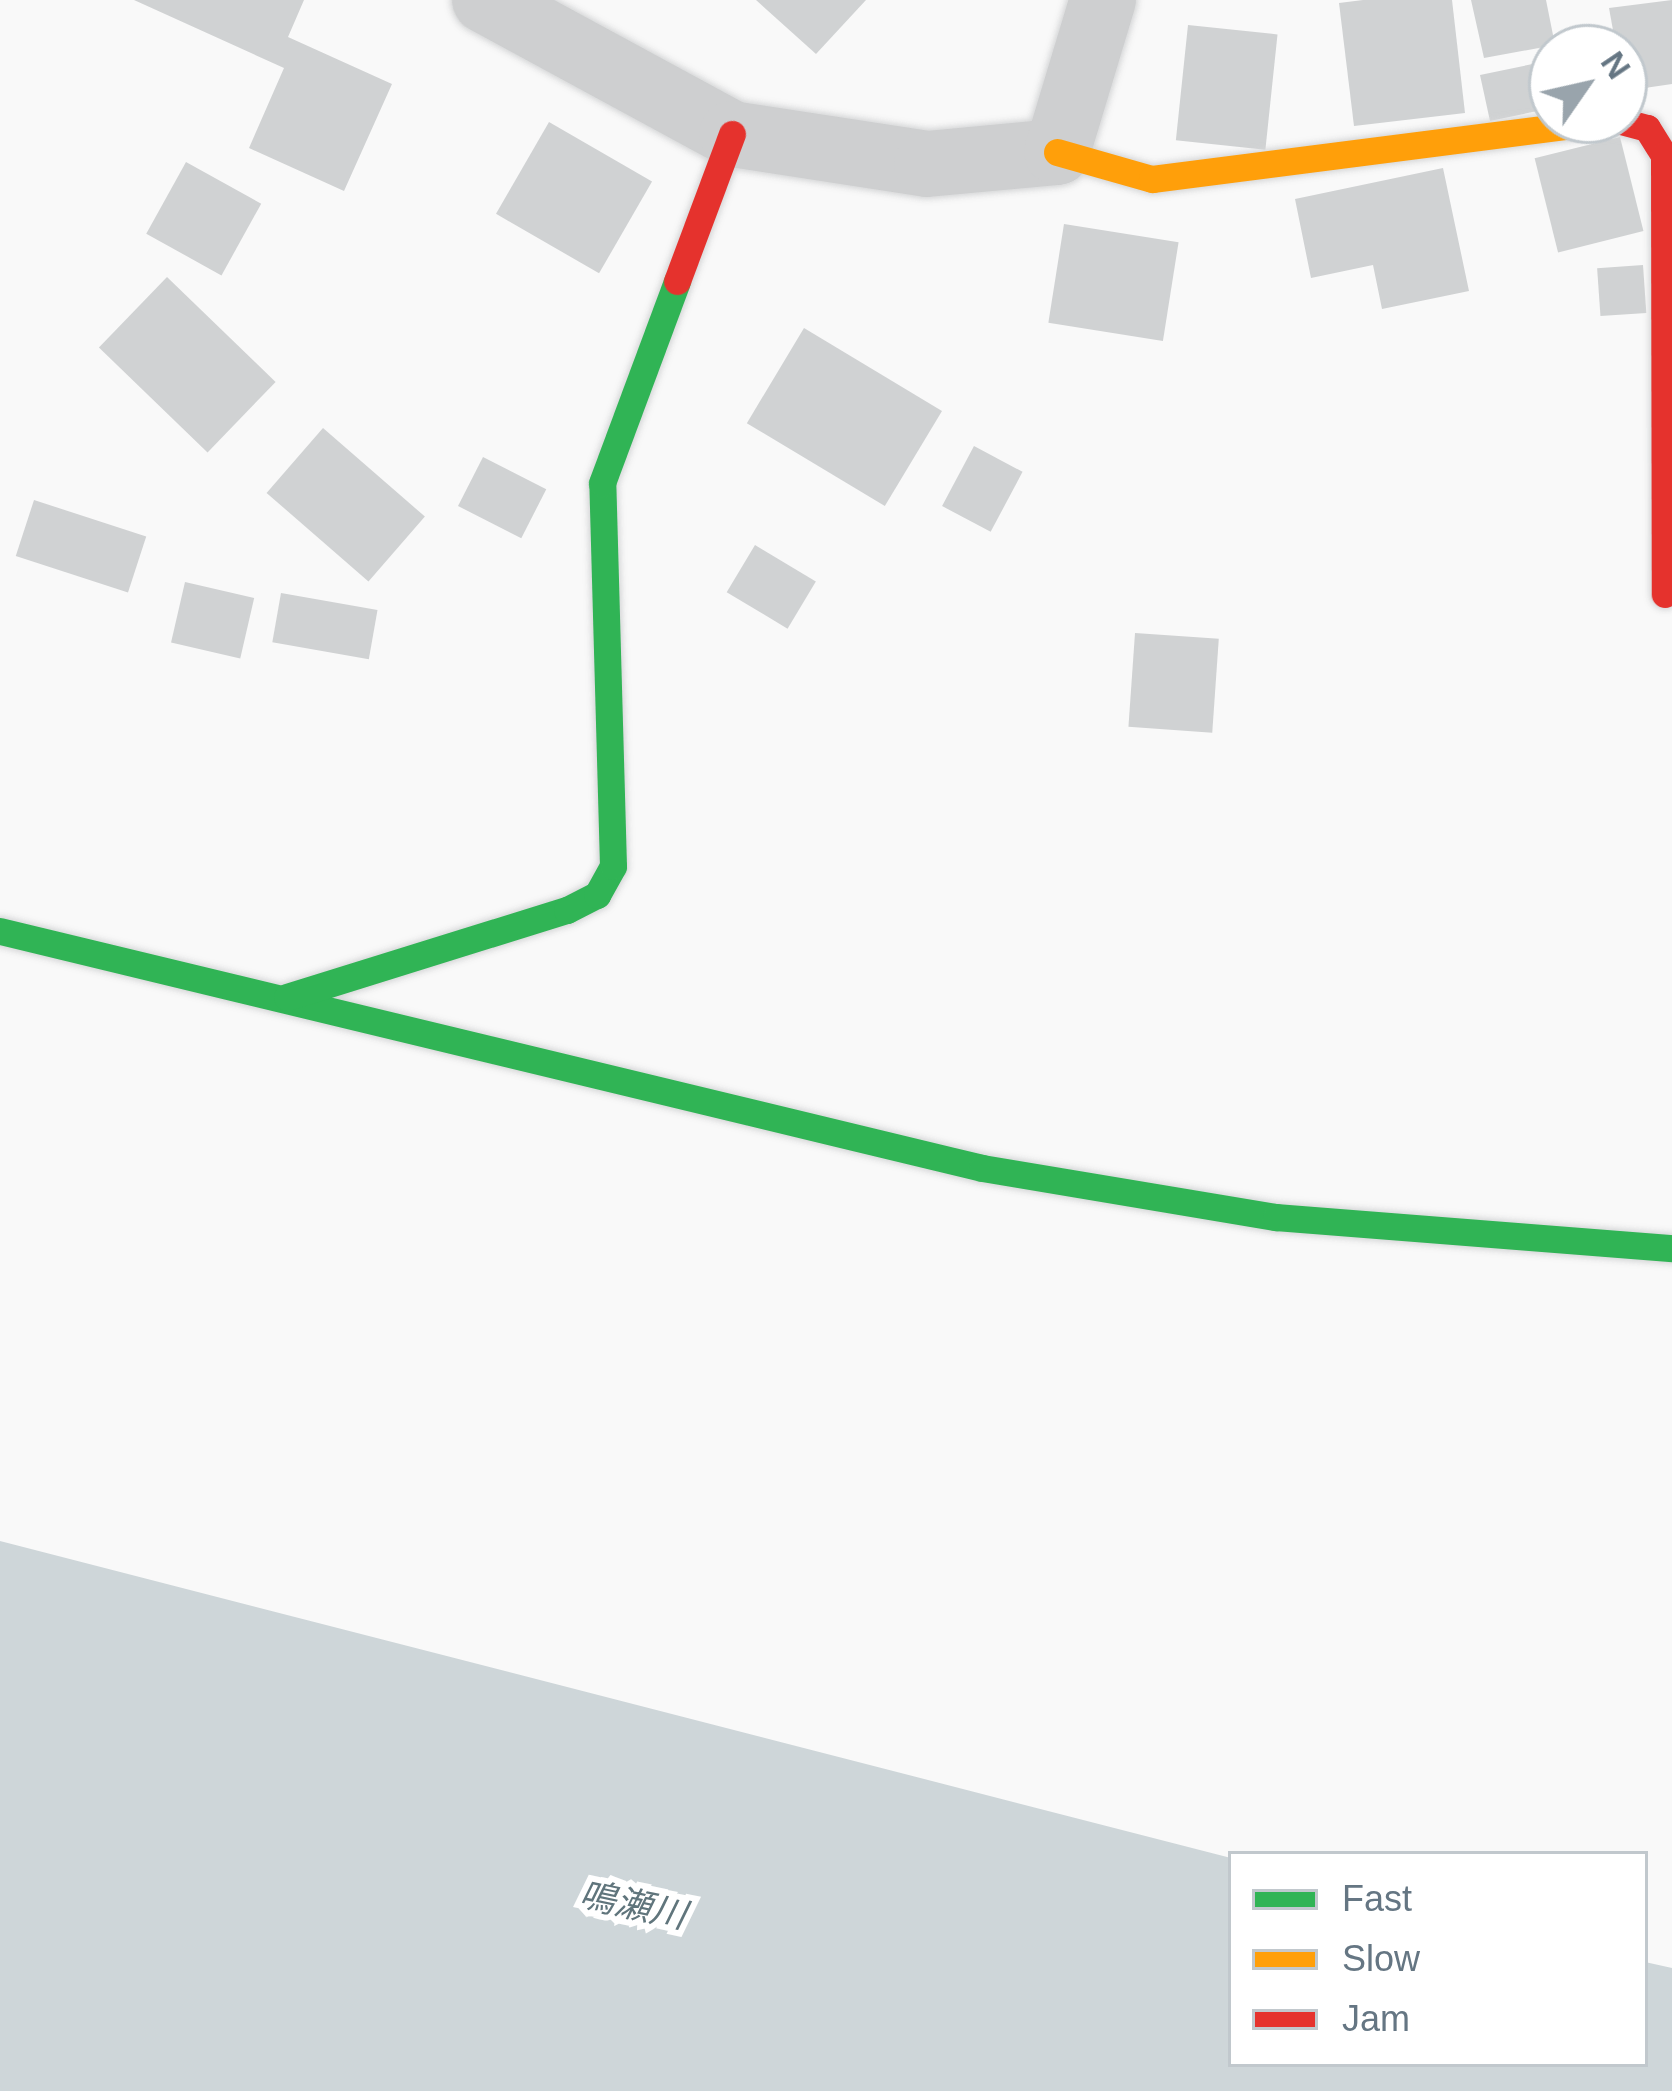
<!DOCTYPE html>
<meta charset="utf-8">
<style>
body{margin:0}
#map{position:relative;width:1672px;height:2091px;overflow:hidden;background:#f9f9f9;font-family:Arial,"Noto Sans JP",sans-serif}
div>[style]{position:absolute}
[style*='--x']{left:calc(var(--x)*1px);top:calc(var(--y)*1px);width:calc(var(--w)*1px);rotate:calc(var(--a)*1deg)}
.water>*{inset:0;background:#ced6d9}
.building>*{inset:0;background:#d0d2d3;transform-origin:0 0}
.roads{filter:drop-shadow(0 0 3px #d5d6d7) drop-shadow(0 0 3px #d5d6d7)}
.street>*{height:66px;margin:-33px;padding:0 33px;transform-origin:33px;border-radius:33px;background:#cecfd0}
.fast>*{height:27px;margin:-13.5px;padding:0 13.5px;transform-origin:13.5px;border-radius:13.5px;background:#30b455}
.slow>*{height:27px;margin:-13.5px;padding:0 13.5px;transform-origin:13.5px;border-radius:13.5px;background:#ff9f0a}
.jam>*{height:27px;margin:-13.5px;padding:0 13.5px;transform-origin:13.5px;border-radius:13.5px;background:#e5322d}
span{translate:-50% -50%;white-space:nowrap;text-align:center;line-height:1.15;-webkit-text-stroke:12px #fff;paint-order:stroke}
.water-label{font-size:36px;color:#60757c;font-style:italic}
.legend{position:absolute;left:1228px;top:1851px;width:420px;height:216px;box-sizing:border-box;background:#fff;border:3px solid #c1c8cd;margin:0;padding:15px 21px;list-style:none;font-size:36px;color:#657683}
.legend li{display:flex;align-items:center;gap:24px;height:60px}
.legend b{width:60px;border:3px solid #c1c8cd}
.north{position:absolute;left:1528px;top:24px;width:120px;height:120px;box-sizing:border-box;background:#fff;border:3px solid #c1c8cd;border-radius:50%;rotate:56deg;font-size:33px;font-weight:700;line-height:48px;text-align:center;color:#657683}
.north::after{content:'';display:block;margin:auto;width:42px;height:54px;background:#99a4ac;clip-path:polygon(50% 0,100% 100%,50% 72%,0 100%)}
</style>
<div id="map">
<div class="water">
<i style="clip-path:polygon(0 1541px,1231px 1858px,1231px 2064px,1645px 2064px,1645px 1962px,1672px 1968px,1672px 2091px,0 2091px)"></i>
</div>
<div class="building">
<i style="clip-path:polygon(134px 0,304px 0,288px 37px,392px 84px,344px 191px,249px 148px,284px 68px)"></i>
<i style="clip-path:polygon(756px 0,866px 0,816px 54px)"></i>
<i style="clip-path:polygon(1363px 0,1452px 0,1465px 113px,1354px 126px,1339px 3px)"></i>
<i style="clip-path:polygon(1471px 0,1546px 0,1555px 45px,1484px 58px)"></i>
<i style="clip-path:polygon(1672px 0,1672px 84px,1624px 91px,1609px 8px)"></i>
<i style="left:1188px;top:25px;width:90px;height:116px;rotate:6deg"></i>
<i style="clip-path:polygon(1552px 60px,1552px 108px,1490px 121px,1480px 75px)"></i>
<i style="left:549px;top:122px;width:119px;height:106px;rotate:30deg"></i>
<i style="left:1620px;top:137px;width:97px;height:88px;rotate:76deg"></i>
<i style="left:186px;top:162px;width:86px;height:82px;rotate:29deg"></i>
<i style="clip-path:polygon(1443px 168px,1469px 291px,1382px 309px,1373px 265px,1311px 278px,1295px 199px)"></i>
<i style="left:1064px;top:224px;width:116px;height:100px;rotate:9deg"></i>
<i style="left:1643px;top:265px;width:48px;height:46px;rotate:86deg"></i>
<i style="left:167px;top:277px;width:151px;height:98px;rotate:44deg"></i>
<i style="left:804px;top:328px;width:161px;height:111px;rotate:31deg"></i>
<i style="left:323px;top:428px;width:135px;height:86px;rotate:41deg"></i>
<i style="left:974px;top:446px;width:55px;height:68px;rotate:28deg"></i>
<i style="left:483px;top:457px;width:71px;height:55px;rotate:27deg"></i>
<i style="left:34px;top:500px;width:118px;height:59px;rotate:18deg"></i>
<i style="left:755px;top:545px;width:71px;height:55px;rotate:31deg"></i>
<i style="left:185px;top:582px;width:71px;height:62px;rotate:13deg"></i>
<i style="left:281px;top:593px;width:98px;height:50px;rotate:10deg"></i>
<i style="left:1135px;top:633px;width:84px;height:94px;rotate:4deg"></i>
</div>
<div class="roads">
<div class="street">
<i style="--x:485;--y:0;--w:281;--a:28.5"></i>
<i style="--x:732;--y:134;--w:197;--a:8.7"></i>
<i style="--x:927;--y:164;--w:131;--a:-5.3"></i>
<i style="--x:1057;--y:152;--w:159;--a:-73.2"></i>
</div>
<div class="fast">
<i style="--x:0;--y:931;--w:1010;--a:13.57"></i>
<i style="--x:982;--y:1168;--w:298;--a:9.5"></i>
<i style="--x:1276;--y:1217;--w:397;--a:4.5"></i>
<i style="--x:287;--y:997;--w:293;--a:-17.3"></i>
<i style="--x:567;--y:910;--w:34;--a:-27"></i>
<i style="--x:597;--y:895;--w:33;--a:-61"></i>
<i style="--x:613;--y:866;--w:383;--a:-91.6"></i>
<i style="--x:602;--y:483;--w:215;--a:-69.6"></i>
</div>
<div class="slow">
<i style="--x:1057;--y:152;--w:99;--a:15.9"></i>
<i style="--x:1152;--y:179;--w:467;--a:-7.3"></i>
</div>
<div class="jam">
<i style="--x:1617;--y:120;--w:31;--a:15"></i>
<i style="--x:1647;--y:128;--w:32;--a:58"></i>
<i style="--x:1664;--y:155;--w:439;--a:89.9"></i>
<i style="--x:677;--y:281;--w:157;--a:-69.5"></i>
</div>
</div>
<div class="water-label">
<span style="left:633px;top:1905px;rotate:12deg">鳴瀬川</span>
</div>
<ul class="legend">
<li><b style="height:15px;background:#30b455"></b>Fast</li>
<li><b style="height:15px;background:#ff9f0a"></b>Slow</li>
<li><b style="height:15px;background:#e5322d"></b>Jam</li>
</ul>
<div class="north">N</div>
</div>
